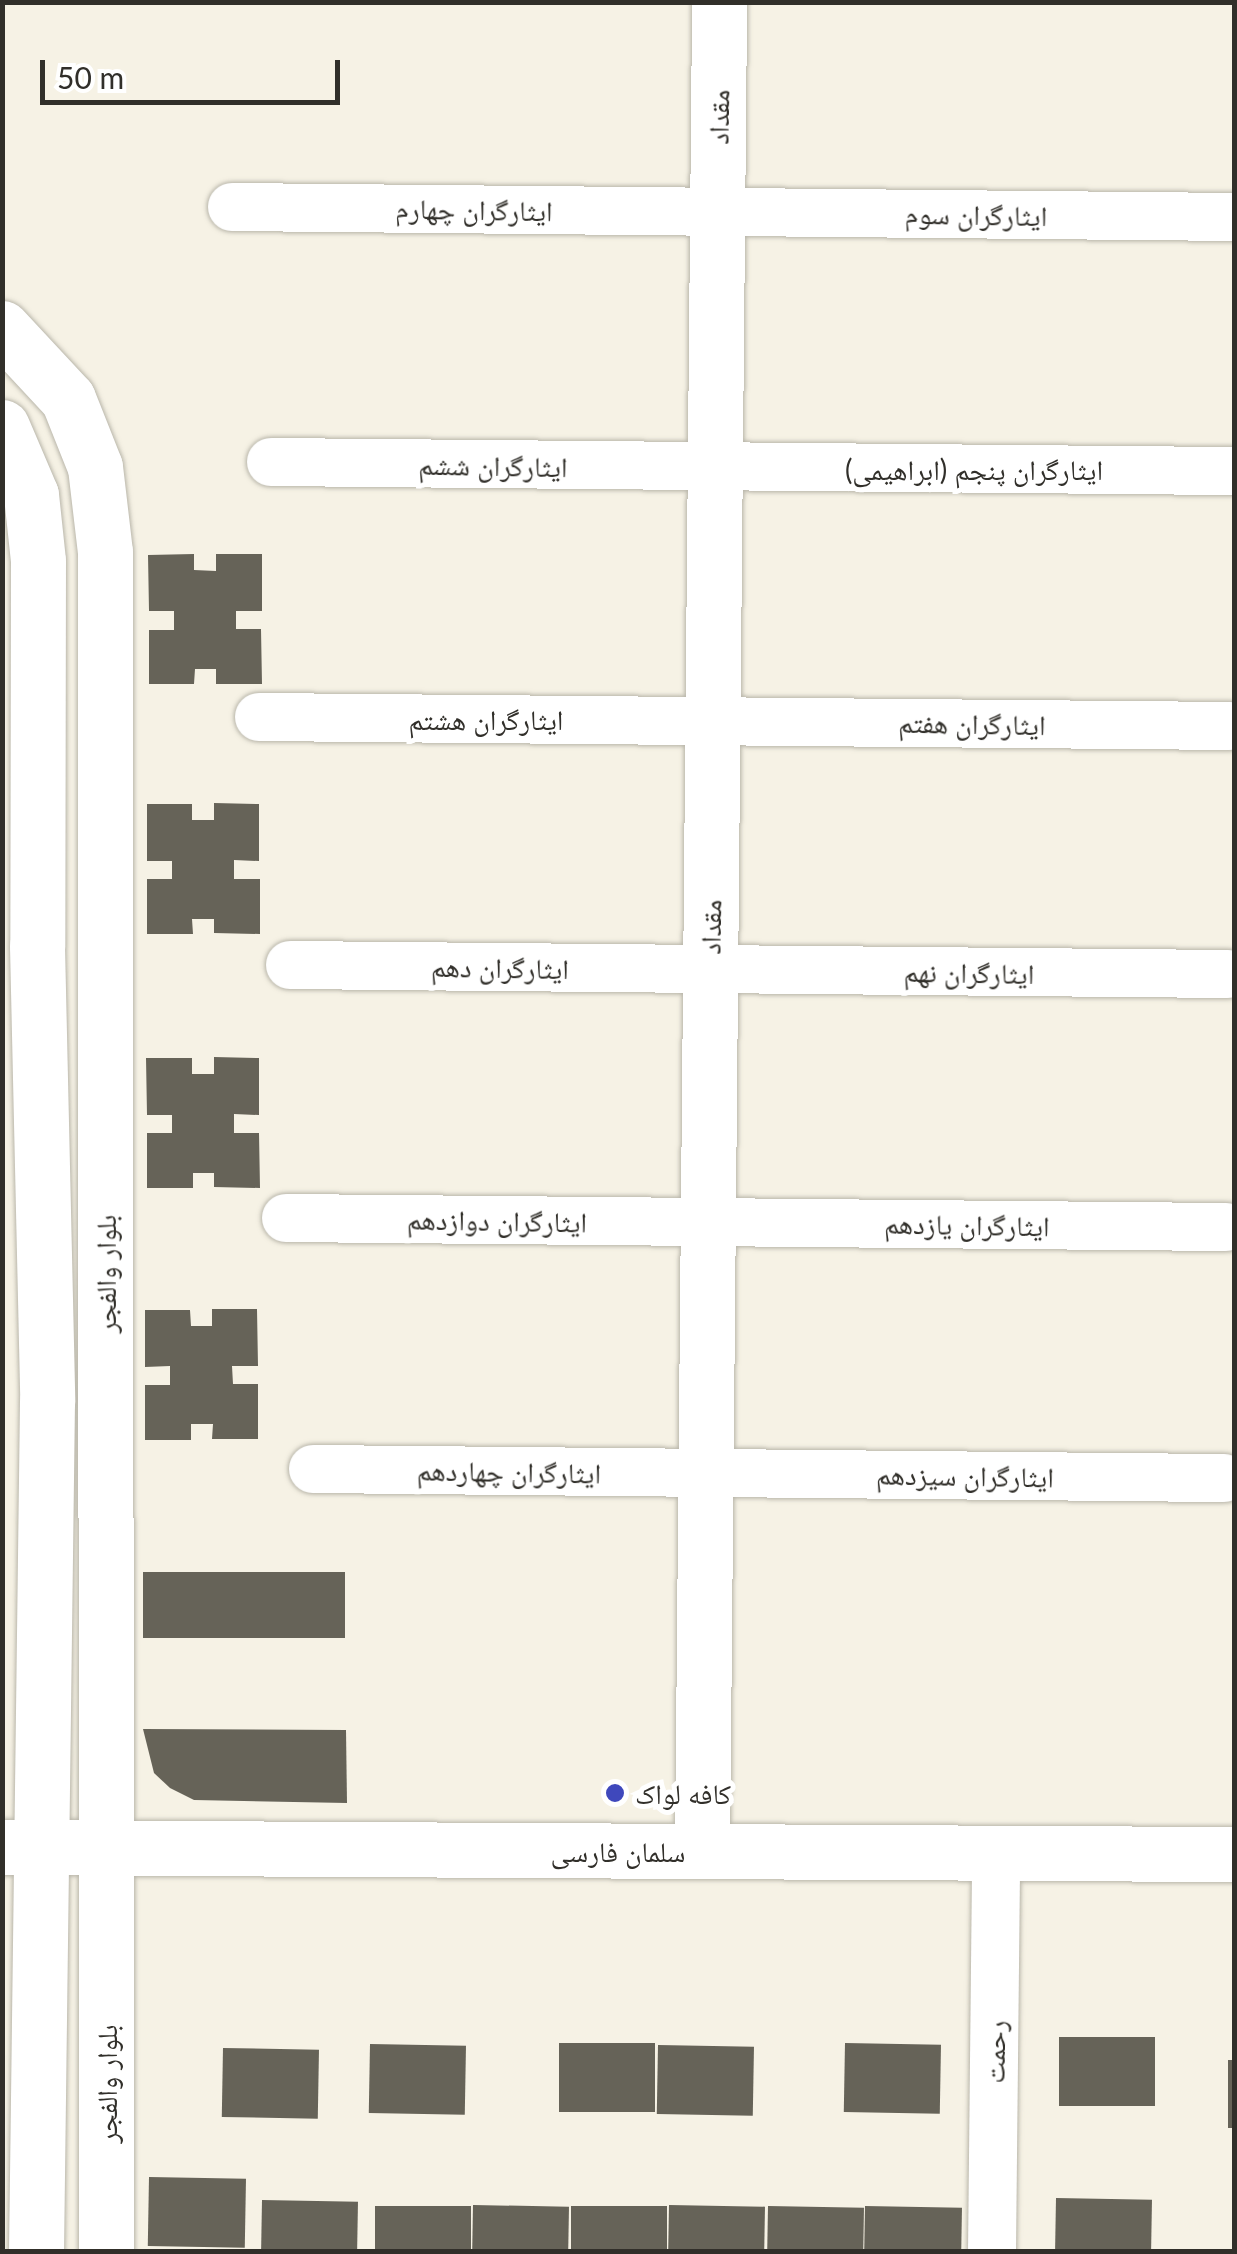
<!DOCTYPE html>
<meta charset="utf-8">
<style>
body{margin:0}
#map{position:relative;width:1237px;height:2254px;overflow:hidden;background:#f6f2e5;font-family:Lato,"Noto Naskh Arabic",sans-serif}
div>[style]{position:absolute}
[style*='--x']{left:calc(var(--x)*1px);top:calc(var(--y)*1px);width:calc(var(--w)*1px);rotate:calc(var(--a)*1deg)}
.building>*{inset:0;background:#666358;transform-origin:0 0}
.roads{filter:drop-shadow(0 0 2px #b9b6aa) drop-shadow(0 0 2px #b9b6aa)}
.minor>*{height:48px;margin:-24px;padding:0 24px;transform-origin:24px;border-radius:24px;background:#fff}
.tertiary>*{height:55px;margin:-27.5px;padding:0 27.5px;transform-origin:27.5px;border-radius:27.5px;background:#fff}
.secondary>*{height:55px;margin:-27.5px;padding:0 27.5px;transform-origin:27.5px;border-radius:27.5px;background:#fff}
.dots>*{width:28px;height:28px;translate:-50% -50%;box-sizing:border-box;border:5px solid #fff;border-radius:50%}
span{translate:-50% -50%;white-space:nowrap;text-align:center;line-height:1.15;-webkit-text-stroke:10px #fff;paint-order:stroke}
.street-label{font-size:28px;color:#312f2a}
.poi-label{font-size:28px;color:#312f2a}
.left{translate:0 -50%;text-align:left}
.frame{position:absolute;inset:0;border:5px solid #312f2a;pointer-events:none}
.scale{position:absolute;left:40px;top:60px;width:300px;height:45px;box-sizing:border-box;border:5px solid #312f2a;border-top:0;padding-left:12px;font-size:30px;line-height:35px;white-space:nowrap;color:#312f2a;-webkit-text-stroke:8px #fff;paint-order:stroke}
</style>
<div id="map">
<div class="building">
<i style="clip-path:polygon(194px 554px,194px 570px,216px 571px,216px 554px,262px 554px,262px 611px,236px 611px,236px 629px,261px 629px,262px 684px,216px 684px,216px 669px,195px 669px,194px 684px,149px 684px,149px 630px,174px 630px,174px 611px,149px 611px,148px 555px)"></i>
<i style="clip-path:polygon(214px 803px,259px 804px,259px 861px,234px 860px,234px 879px,260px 879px,260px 934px,214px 933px,214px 919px,192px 919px,193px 934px,147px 934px,147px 879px,172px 879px,172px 861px,147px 861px,147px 804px,192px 804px,192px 820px,214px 820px)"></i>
<i style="clip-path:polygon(214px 1057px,259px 1058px,259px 1115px,234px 1114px,234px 1133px,259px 1133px,260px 1188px,214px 1187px,214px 1173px,193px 1173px,193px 1188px,147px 1188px,147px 1133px,172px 1133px,172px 1115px,147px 1115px,146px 1058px,192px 1058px,192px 1074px,214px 1074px)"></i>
<i style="clip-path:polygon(212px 1309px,257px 1309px,258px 1366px,232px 1366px,233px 1384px,258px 1384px,258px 1439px,212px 1439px,213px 1424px,191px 1424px,191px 1440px,145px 1440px,145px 1385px,170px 1385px,170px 1366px,145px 1367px,145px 1310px,190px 1310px,191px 1326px,212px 1326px)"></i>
<i style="left:143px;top:1572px;width:202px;height:66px"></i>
<i style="clip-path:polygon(143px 1729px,346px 1730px,347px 1803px,194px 1800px,170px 1788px,154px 1773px)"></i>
<i style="left:1059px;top:2037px;width:96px;height:69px"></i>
<i style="left:559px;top:2043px;width:96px;height:69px"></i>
<i style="left:845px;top:2043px;width:96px;height:69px;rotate:1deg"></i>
<i style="left:370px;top:2044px;width:96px;height:69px;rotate:1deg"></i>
<i style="left:658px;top:2045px;width:96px;height:69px;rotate:1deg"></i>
<i style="left:223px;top:2048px;width:96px;height:69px;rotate:1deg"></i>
<i style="left:1228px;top:2060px;width:6px;height:68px"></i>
<i style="left:149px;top:2177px;width:97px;height:69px;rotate:1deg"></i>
<i style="left:1056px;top:2198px;width:96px;height:54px;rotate:1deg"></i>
<i style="left:262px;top:2200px;width:96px;height:52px;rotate:1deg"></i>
<i style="left:473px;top:2205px;width:96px;height:47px;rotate:1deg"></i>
<i style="left:669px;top:2205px;width:96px;height:47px;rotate:1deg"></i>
<i style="left:375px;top:2206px;width:96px;height:46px"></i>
<i style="left:571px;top:2206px;width:96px;height:46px"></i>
<i style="left:768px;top:2206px;width:96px;height:46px;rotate:1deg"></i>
<i style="left:865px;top:2206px;width:97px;height:46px;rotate:1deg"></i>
</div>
<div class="roads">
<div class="minor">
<i style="--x:232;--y:207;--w:1002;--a:0.57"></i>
<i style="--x:271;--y:462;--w:962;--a:0.54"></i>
<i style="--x:259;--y:717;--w:971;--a:0.53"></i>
<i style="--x:290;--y:965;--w:938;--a:0.55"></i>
<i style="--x:286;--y:1218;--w:940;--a:0.55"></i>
<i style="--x:313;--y:1469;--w:911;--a:0.57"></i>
<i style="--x:992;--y:2252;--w:400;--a:-89.4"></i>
</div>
<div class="tertiary">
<i style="--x:2;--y:1847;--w:1232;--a:0.33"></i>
<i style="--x:702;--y:1851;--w:1849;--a:-89.47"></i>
</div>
<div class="secondary">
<i style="--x:2;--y:328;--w:97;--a:47.1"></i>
<i style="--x:68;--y:399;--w:73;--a:68.3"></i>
<i style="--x:95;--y:467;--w:86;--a:83.3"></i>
<i style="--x:105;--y:552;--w:1700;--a:89.97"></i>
<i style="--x:2;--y:427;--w:74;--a:66.9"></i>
<i style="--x:31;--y:495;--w:66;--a:83.9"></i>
<i style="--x:38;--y:561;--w:385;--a:90.1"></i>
<i style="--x:37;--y:946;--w:455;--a:88.7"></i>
<i style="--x:47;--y:1401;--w:851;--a:90.74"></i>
</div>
</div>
<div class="dots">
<i style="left:615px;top:1793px;background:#3f48bc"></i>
</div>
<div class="street-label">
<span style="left:718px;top:117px;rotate:-89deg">مقداد</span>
<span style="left:474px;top:209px;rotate:1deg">ایثارگران چهارم</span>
<span style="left:976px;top:214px;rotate:1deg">ایثارگران سوم</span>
<span style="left:493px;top:465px;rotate:1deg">ایثارگران ششم</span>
<span style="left:974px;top:469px">ایثارگران پنجم (ابراهیمی)</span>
<span style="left:486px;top:719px">ایثارگران هشتم</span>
<span style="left:972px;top:723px;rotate:1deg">ایثارگران هفتم</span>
<span style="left:710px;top:927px;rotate:-89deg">مقداد</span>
<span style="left:500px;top:967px;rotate:1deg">ایثارگران دهم</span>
<span style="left:969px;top:972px;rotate:1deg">ایثارگران نهم</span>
<span style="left:497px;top:1220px;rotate:1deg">ایثارگران دوازدهم</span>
<span style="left:967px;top:1224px;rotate:1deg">ایثارگران یازدهم</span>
<span style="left:105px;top:1274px;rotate:-90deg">بلوار والفجر</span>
<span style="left:509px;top:1471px;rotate:1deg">ایثارگران چهاردهم</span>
<span style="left:965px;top:1475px;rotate:1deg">ایثارگران سیزدهم</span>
<span style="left:618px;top:1851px">سلمان فارسی</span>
<span style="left:994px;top:2052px;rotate:-89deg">رحمت</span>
<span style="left:106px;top:2084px;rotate:-90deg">بلوار والفجر</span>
</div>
<div class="poi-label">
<span class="left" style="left:635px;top:1793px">کافه لواک</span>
</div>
<div class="frame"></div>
<div class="scale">50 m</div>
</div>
